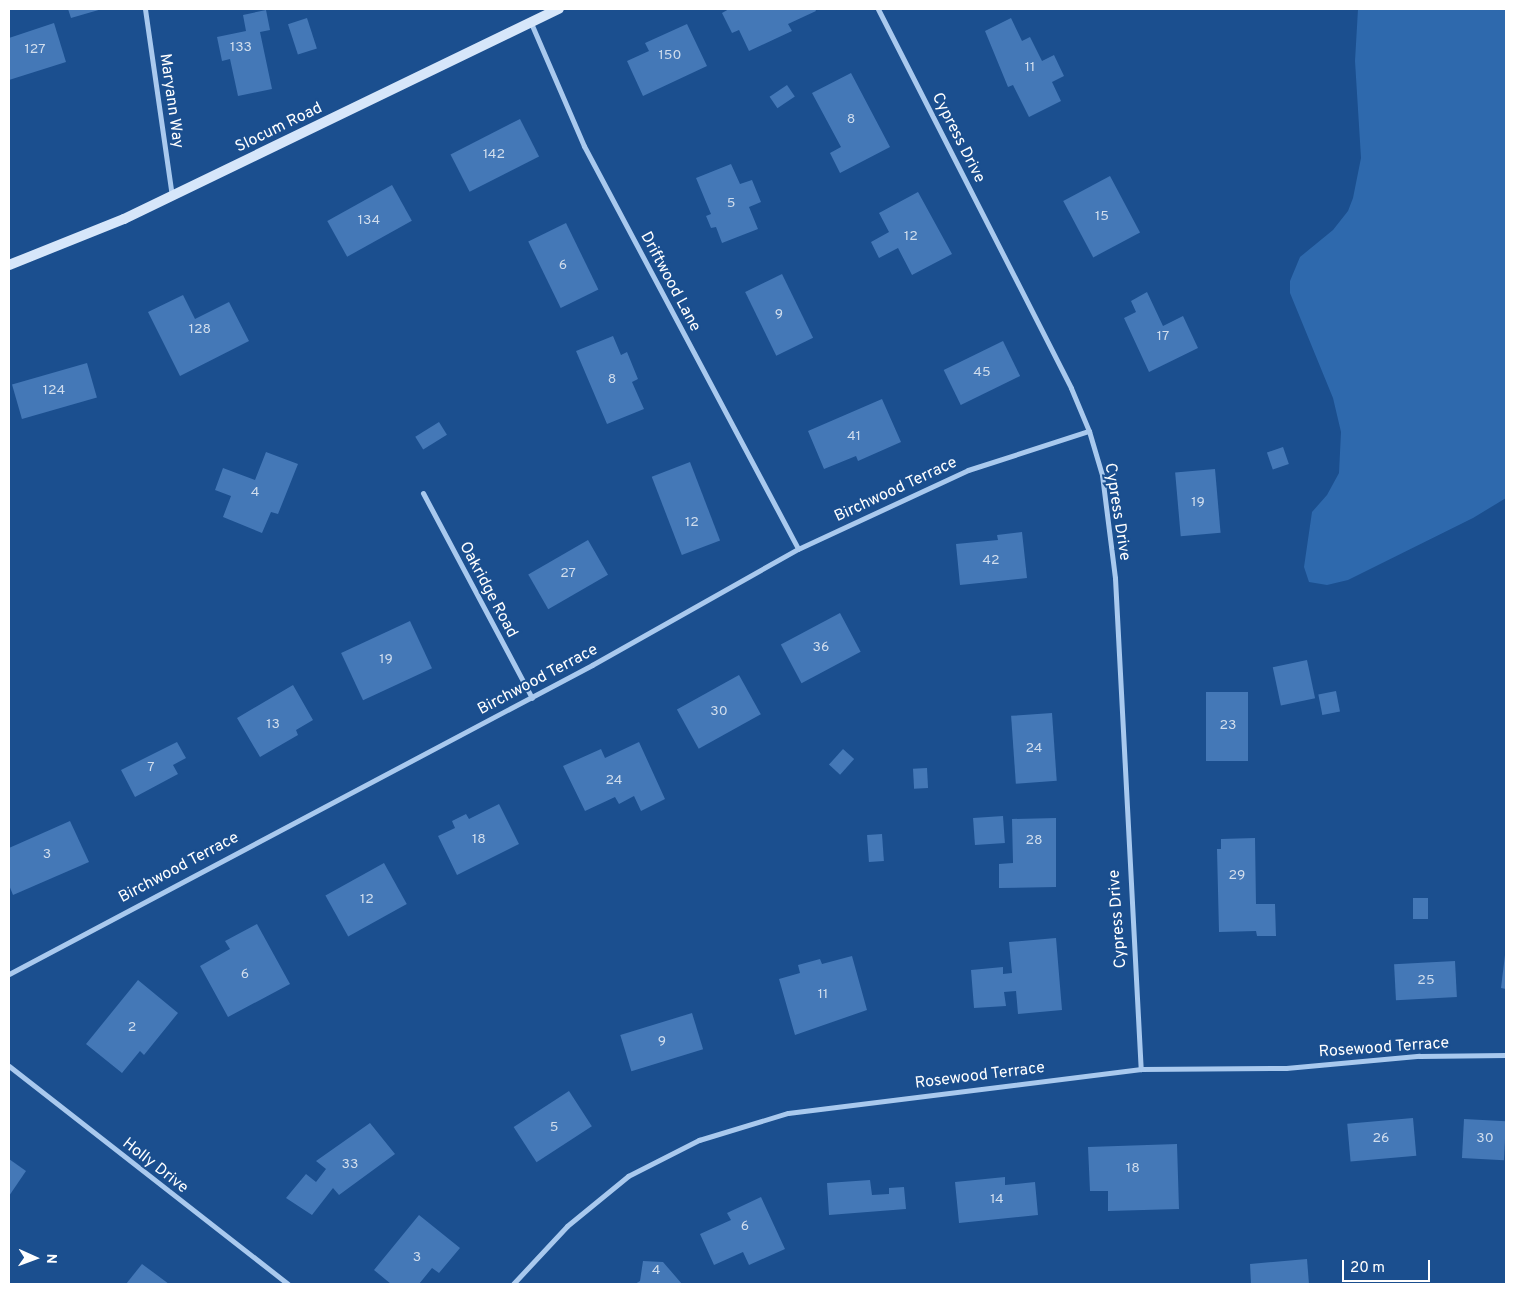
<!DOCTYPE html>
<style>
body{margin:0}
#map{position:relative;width:1515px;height:1293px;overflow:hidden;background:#1b4f8f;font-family:Overpass,sans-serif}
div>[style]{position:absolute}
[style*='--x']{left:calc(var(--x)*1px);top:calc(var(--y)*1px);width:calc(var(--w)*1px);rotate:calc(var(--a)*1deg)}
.green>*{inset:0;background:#2e69ad}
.building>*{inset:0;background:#4478b7;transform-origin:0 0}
.minor>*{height:5px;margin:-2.5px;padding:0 2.5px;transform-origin:2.5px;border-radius:2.5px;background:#a9c9ee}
.secondary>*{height:10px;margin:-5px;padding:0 5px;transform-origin:5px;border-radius:5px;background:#d6e6fa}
span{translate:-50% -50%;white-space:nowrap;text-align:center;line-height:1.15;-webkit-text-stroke:4px #1b4f8f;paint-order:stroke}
.number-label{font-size:14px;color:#d0dded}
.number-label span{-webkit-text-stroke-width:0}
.street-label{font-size:16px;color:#fff}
.frame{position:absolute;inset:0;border:10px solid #fff;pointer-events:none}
.north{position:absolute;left:10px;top:1233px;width:50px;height:50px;-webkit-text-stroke:4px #1b4f8f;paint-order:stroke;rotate:92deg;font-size:14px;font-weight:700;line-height:20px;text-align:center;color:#fff}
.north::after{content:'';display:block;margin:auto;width:18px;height:22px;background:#fff;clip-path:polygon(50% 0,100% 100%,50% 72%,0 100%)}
.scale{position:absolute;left:1342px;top:1260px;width:88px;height:22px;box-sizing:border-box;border:2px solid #fff;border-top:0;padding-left:6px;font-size:15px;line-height:18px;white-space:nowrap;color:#fff;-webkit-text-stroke:4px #1b4f8f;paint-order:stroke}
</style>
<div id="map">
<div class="green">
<i style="clip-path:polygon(1358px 9px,1506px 9px,1506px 498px,1473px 518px,1348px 580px,1327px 585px,1309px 582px,1304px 567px,1312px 512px,1327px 495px,1339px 473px,1341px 432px,1333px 398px,1290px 293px,1290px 281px,1300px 257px,1333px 230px,1348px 211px,1353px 198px,1361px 158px,1355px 61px)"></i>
</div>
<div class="building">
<i style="clip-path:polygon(68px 9px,102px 9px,71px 18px)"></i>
<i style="clip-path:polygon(729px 9px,815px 9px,816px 11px,788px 24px,792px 31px,749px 51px,739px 30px,732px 33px,722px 13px)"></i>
<i style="clip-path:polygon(266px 10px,270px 30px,260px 32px,272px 89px,238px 96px,230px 59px,222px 61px,217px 37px,246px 31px,243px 15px)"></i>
<i style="left:307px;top:18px;width:32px;height:20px;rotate:72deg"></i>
<i style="clip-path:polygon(1011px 18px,1022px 41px,1030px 37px,1042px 61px,1054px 55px,1064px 76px,1052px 82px,1061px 101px,1029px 117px,1013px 85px,1008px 87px,985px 31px)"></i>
<i style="clip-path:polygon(54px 23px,66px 62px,9px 80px,9px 38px)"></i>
<i style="clip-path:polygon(687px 24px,707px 66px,643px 96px,627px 61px,649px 51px,645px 43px)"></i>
<i style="clip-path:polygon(851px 73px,890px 147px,840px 173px,830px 153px,841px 147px,812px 93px)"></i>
<i style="left:787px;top:85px;width:14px;height:21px;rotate:56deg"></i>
<i style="left:520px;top:119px;width:42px;height:78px;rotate:63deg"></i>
<i style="clip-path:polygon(731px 164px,740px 184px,752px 180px,761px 202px,749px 207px,758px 229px,722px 243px,716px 227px,711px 228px,706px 216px,711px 214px,696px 178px)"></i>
<i style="left:1110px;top:176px;width:64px;height:53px;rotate:62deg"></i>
<i style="left:392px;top:185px;width:41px;height:74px;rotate:61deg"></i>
<i style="clip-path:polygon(918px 192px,952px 254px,912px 275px,898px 248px,879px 258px,871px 242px,889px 232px,879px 213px)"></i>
<i style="left:566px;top:223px;width:74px;height:42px;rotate:64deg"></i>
<i style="left:782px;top:274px;width:71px;height:41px;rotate:64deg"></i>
<i style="clip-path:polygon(1147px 292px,1163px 326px,1183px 316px,1198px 348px,1149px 372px,1124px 318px,1136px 312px,1131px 301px)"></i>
<i style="clip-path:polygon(183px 295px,195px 319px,229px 302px,249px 341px,180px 376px,148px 312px)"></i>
<i style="clip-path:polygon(613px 336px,621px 355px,627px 352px,638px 379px,632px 382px,644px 409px,607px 424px,576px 351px)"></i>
<i style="left:1003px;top:341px;width:39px;height:66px;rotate:64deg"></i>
<i style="left:87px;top:363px;width:36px;height:78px;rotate:74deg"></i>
<i style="clip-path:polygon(882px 399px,901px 442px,858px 461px,856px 456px,824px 469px,808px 431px)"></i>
<i style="left:439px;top:422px;width:15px;height:28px;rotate:58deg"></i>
<i style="left:1283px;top:447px;width:18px;height:17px;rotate:71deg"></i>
<i style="clip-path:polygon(266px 452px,298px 464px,278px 514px,271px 512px,262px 533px,223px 517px,231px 496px,215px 490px,223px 468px,255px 480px)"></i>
<i style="left:690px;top:462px;width:84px;height:41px;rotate:69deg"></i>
<i style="left:1215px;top:469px;width:64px;height:40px;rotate:85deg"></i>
<i style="clip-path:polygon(1022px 532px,1027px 578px,960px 585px,956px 544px,998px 540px,997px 535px)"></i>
<i style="left:588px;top:540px;width:40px;height:69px;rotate:60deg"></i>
<i style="left:840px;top:613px;width:44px;height:67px;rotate:62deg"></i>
<i style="left:410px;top:621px;width:52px;height:76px;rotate:65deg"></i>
<i style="left:1307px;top:660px;width:39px;height:35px;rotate:78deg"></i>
<i style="left:739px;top:675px;width:45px;height:71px;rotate:61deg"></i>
<i style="clip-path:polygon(293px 685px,313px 720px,296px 730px,298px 735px,260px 757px,237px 718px)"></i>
<i style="left:1336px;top:691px;width:21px;height:18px;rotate:79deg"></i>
<i style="left:1206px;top:692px;width:42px;height:69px"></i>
<i style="left:1052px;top:713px;width:68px;height:41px;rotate:86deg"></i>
<i style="clip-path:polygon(177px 742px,186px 758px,173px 765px,178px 774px,135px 797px,121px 770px)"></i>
<i style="clip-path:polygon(639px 742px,665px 799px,641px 811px,634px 796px,619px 804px,615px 797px,585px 811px,563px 766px,601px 749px,605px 758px)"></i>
<i style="left:843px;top:749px;width:15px;height:21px;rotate:42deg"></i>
<i style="left:927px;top:768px;width:20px;height:14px;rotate:87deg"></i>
<i style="clip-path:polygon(499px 804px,519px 844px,457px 875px,438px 836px,455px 828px,452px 821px,466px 814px,469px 819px)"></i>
<i style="left:1003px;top:816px;width:27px;height:30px;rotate:86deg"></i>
<i style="clip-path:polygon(1056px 818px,1056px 887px,999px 888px,999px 864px,1013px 863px,1012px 819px)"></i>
<i style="clip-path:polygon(70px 821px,89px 862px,13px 895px,9px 885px,9px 848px)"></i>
<i style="left:882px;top:834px;width:27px;height:15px;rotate:86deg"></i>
<i style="clip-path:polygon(1255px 838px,1256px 904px,1275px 904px,1276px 936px,1257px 936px,1256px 931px,1219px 932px,1217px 849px,1221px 849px,1221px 839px)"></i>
<i style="left:384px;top:863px;width:47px;height:67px;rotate:61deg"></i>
<i style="left:1413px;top:898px;width:15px;height:21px"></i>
<i style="clip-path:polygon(257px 924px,290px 984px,228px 1017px,200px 966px,230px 949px,225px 941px)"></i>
<i style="clip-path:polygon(1056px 938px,1062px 1010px,1018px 1014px,1016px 991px,1004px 992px,1006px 1006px,974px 1008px,971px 970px,1003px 967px,1003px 974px,1012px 973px,1009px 942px)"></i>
<i style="clip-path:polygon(1505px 955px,1506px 955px,1506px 989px,1501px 988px)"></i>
<i style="clip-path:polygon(852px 956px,867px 1010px,795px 1035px,779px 979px,800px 973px,798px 965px,820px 959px,822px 964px)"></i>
<i style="left:1455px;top:961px;width:36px;height:61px;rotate:87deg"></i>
<i style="clip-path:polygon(138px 980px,178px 1013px,144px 1055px,140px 1051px,122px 1073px,86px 1044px)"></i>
<i style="left:692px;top:1013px;width:38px;height:75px;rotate:73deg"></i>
<i style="left:569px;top:1091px;width:42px;height:66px;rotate:57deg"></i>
<i style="left:1413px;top:1118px;width:38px;height:66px;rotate:85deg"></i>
<i style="left:1464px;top:1119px;width:42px;height:39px;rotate:3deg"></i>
<i style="clip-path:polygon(370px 1123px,395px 1154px,339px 1195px,333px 1188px,312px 1215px,286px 1198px,306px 1174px,316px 1182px,326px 1169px,316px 1161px)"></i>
<i style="clip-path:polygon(1177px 1144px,1179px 1209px,1108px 1211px,1108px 1191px,1090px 1191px,1088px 1147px)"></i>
<i style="clip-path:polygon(9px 1159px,26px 1171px,9px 1196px)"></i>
<i style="clip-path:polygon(1005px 1177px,1005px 1185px,1035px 1182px,1038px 1215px,959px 1223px,955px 1182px)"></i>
<i style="clip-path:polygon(870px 1180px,872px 1195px,889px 1194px,889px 1188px,904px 1187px,906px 1209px,829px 1215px,827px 1183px)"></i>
<i style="clip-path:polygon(761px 1197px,785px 1249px,749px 1265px,743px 1252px,714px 1265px,700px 1234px,731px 1220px,727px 1213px)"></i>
<i style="clip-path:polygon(419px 1215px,460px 1248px,439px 1273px,432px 1268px,419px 1284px,391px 1284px,374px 1270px)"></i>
<i style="clip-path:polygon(1307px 1259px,1309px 1284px,1251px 1284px,1250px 1264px)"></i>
<i style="clip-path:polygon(643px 1261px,663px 1262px,682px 1284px,635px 1284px,640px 1281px)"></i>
<i style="clip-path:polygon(142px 1264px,169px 1284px,126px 1284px)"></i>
</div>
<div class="minor">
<i style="--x:145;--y:9;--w:189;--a:81.8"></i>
<i style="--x:878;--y:9;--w:425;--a:63"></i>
<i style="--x:1071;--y:388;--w:47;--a:67.3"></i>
<i style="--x:1089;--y:431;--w:46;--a:73.5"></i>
<i style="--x:1102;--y:475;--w:104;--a:82.8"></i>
<i style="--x:1115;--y:578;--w:492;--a:87"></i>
<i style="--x:531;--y:23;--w:134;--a:66.7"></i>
<i style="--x:584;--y:146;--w:456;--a:62"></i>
<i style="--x:423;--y:493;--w:232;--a:62"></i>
<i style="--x:9;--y:974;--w:660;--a:-27.92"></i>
<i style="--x:592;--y:665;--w:236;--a:-29.4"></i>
<i style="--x:798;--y:549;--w:187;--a:-24.9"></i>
<i style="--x:968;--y:470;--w:127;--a:-17.9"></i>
<i style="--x:9;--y:1066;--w:354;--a:38"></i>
<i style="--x:513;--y:1284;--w:79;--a:-47"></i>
<i style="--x:567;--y:1226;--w:79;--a:-39.3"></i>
<i style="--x:628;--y:1176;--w:80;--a:-26.9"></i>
<i style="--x:699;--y:1140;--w:93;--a:-16.9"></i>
<i style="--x:788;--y:1113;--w:356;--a:-7.1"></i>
<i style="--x:1141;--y:1069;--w:145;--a:-0.4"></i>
<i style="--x:1286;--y:1068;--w:134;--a:-5.2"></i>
<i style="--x:1419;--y:1056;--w:87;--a:-0.7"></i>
</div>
<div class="secondary">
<i style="--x:9;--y:265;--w:124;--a:-21.8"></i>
<i style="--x:124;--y:219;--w:483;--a:-25.8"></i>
</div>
<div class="number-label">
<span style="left:241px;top:48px">133</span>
<span style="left:35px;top:50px">127</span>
<span style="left:670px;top:56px">150</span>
<span style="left:1030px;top:68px">11</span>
<span style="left:851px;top:120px">8</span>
<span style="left:494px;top:155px">142</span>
<span style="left:731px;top:204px">5</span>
<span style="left:1102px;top:217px">15</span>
<span style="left:369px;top:221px">134</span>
<span style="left:911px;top:237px">12</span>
<span style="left:563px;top:266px">6</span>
<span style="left:779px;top:315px">9</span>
<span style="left:200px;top:330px">128</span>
<span style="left:1163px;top:337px">17</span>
<span style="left:982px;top:373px">45</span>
<span style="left:612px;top:380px">8</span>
<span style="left:54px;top:391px">124</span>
<span style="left:854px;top:437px">41</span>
<span style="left:255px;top:493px">4</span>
<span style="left:1198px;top:503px">19</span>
<span style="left:692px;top:523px">12</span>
<span style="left:991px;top:561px">42</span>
<span style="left:568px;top:574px">27</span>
<span style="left:821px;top:648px">36</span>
<span style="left:386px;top:660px">19</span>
<span style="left:719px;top:712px">30</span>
<span style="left:273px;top:725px">13</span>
<span style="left:1228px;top:726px">23</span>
<span style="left:1034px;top:749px">24</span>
<span style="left:151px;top:768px">7</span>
<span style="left:614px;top:781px">24</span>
<span style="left:479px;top:840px">18</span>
<span style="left:1034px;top:841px">28</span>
<span style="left:47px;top:855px">3</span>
<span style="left:1237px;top:876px">29</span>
<span style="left:367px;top:900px">12</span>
<span style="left:245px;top:975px">6</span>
<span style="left:1426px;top:981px">25</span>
<span style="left:823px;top:995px">11</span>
<span style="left:132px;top:1028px">2</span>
<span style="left:662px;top:1042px">9</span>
<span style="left:554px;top:1128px">5</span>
<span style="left:1381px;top:1139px">26</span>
<span style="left:1485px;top:1139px">30</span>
<span style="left:350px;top:1165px">33</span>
<span style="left:1133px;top:1169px">18</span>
<span style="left:997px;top:1200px">14</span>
<span style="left:745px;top:1227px">6</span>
<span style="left:417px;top:1258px">3</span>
<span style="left:656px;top:1271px">4</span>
</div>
<div class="street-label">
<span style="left:171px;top:101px;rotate:82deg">Maryann Way</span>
<span style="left:279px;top:128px;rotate:-26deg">Slocum Road</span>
<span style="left:958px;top:138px;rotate:63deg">Cypress Drive</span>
<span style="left:670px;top:282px;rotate:62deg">Driftwood Lane</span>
<span style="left:896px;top:490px;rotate:-25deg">Birchwood Terrace</span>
<span style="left:1117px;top:512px;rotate:81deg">Cypress Drive</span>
<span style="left:488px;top:590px;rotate:62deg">Oakridge Road</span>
<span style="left:538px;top:680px;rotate:-28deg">Birchwood Terrace</span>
<span style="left:179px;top:868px;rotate:-28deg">Birchwood Terrace</span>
<span style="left:1118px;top:919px;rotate:-94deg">Cypress Drive</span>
<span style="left:1384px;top:1048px;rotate:-4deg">Rosewood Terrace</span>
<span style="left:980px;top:1076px;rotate:-7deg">Rosewood Terrace</span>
<span style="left:155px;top:1166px;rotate:38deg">Holly Drive</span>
</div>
<div class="frame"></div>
<div class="north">N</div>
<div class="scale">20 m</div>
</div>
